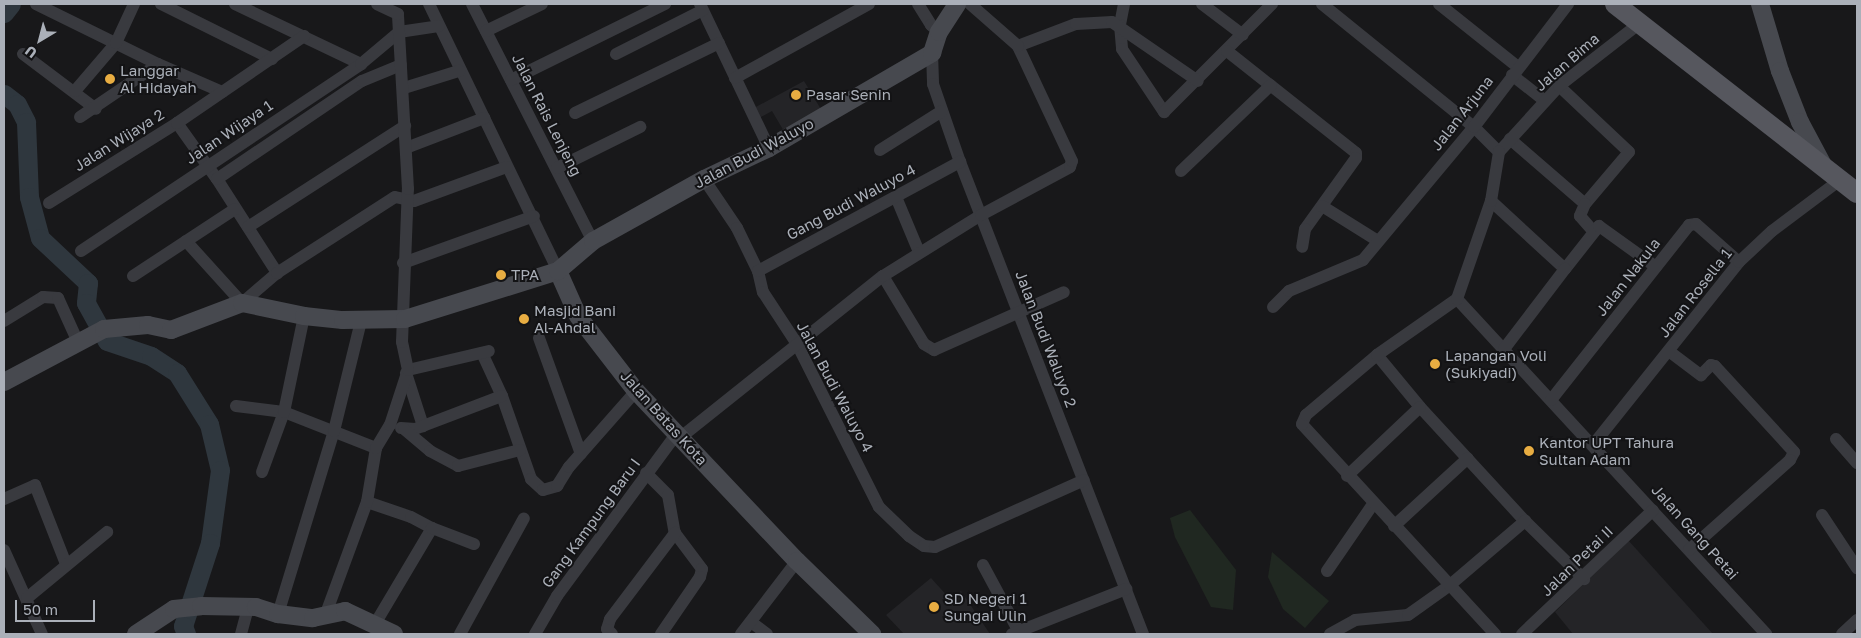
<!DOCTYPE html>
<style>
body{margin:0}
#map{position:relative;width:1861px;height:638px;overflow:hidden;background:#18181a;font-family:"Golos Text",sans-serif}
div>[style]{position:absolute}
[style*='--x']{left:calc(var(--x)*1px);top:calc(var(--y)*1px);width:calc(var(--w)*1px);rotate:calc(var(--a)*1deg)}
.built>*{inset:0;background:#242427}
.green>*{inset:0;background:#202821}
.river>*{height:19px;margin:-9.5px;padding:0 9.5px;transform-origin:9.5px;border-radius:9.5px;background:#2f373e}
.street>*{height:12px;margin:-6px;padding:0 6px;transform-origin:6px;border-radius:6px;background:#393a3f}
.secondary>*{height:18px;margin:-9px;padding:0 9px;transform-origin:9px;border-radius:9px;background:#47494f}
.primary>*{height:20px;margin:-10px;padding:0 10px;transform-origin:10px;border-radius:10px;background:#56575e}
.dots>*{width:14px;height:14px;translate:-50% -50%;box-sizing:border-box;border:2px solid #131315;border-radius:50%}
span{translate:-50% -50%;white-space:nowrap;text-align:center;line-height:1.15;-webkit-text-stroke:4px #131315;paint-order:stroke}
.street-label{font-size:15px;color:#abb0b9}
.poi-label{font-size:15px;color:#abb0b9}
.left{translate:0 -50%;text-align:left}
.frame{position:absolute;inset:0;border:5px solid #abb0b9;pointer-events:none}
.north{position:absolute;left:15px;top:15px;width:50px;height:50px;-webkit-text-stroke:4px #131315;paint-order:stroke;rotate:217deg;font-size:14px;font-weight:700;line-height:20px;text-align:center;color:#abb0b9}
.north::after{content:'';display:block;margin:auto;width:18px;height:22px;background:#abb0b9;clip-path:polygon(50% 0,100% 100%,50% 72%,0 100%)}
.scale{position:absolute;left:15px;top:600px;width:80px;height:22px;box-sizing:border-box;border:2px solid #abb0b9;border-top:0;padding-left:6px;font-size:15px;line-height:18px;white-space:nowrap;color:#abb0b9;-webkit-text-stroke:4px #131315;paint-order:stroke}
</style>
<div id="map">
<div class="built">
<i style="clip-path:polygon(804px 81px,822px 111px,785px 133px,772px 111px,759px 118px,754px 108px)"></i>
<i style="clip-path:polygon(1628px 540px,1713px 634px,1573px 634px,1555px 612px)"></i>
<i style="clip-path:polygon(931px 578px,950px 599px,961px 591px,990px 634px,904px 634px,886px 615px)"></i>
</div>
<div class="green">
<i style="clip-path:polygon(1190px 510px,1236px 570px,1233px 610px,1211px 607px,1175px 537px,1170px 518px)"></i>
<i style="clip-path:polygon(1272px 552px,1329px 601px,1305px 628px,1283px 609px,1268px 577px)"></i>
</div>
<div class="river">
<i style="--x:4;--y:13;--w:11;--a:-52"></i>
<i style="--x:4;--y:94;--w:16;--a:38"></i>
<i style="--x:17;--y:104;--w:20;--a:63"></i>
<i style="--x:26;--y:122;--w:75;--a:87.7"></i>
<i style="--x:29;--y:197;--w:42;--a:75"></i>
<i style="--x:40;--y:238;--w:66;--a:43.2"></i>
<i style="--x:88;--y:283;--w:20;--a:96"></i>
<i style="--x:86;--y:303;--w:43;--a:61.1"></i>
<i style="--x:107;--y:341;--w:46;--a:18.8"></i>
<i style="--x:151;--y:356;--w:31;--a:33"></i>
<i style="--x:177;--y:373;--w:60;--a:57.9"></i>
<i style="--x:209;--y:424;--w:47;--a:76.6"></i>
<i style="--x:220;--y:470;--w:74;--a:97.8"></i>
<i style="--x:210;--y:543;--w:87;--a:108"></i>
<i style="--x:183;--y:626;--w:9;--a:69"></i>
</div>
<div class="street">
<i style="--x:36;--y:4;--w:136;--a:26.2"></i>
<i style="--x:158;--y:64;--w:70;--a:23.6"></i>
<i style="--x:161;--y:4;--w:124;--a:26.4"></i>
<i style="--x:235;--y:4;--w:140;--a:25.5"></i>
<i style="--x:429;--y:4;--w:297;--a:64.2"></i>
<i style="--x:472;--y:4;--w:266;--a:63"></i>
<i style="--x:700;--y:4;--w:160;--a:64.4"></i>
<i style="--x:918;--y:4;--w:25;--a:58"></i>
<i style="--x:931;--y:25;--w:11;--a:41"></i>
<i style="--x:1124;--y:4;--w:21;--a:101"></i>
<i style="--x:1120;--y:25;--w:24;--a:85"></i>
<i style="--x:1122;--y:49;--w:76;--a:56.3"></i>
<i style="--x:1164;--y:112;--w:153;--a:-45"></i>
<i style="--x:1202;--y:4;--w:51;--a:37.1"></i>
<i style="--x:1322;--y:4;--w:196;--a:39"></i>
<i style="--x:1474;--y:127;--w:35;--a:45"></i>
<i style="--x:1439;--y:4;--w:101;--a:38.6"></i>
<i style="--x:486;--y:31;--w:62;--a:-25.7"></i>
<i style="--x:1018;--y:46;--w:62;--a:-20.8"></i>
<i style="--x:1076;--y:24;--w:36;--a:-3"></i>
<i style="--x:1112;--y:22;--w:104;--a:34.5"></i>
<i style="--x:1227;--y:51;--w:164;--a:38.3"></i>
<i style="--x:1356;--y:153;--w:5;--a:90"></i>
<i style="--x:1356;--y:158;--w:87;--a:125.7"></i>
<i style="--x:1305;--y:229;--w:18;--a:99"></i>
<i style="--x:932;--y:53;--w:31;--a:88"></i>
<i style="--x:933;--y:84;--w:83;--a:70.9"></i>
<i style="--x:960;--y:162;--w:506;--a:68.81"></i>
<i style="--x:23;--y:54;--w:91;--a:37"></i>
<i style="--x:616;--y:54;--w:97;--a:-26.8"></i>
<i style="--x:1512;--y:75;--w:42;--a:38.2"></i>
<i style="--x:735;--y:78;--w:153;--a:-28.9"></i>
<i style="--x:511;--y:80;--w:172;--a:-26.3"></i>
<i style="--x:1559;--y:86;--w:96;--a:43.3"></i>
<i style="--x:1629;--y:152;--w:68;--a:130.2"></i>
<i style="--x:404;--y:88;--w:58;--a:-17.2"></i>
<i style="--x:75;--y:91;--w:63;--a:-49.5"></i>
<i style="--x:116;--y:43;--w:43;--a:-65.2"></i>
<i style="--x:575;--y:113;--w:160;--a:-25.9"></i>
<i style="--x:80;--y:117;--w:94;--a:-34.2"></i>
<i style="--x:177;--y:123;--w:69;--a:54.5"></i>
<i style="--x:217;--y:179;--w:112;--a:57.4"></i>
<i style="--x:1510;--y:139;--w:99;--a:40.9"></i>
<i style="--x:1585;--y:204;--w:13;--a:113"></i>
<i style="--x:1580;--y:216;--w:21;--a:49"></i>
<i style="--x:406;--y:148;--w:84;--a:-21"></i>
<i style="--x:880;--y:150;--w:73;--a:-32.2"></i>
<i style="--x:1499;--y:152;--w:89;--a:-47.7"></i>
<i style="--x:1559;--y:86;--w:103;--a:-37.9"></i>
<i style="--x:557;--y:168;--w:93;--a:-26.3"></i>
<i style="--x:1181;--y:171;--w:124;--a:-43.7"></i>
<i style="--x:217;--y:179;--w:175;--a:-34.1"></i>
<i style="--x:362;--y:81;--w:42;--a:-22.3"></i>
<i style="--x:704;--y:179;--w:59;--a:56"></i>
<i style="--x:737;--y:228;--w:48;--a:64"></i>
<i style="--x:758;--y:271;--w:22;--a:77"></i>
<i style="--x:763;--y:292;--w:62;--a:56.8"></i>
<i style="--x:797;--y:344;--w:182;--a:63.3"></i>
<i style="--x:879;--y:507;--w:42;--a:44"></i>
<i style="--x:909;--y:536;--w:18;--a:34"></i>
<i style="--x:924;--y:546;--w:11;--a:5"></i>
<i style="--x:935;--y:547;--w:163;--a:-24.2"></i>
<i style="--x:896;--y:197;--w:60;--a:67.3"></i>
<i style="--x:1491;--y:201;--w:100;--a:42.6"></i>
<i style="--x:1565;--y:269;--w:55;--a:-51.7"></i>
<i style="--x:1599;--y:226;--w:70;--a:35.7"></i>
<i style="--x:49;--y:203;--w:151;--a:-32"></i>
<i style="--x:177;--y:123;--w:154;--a:-34.4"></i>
<i style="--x:1322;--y:206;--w:66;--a:32"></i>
<i style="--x:248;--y:227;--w:187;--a:-32.8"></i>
<i style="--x:186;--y:241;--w:84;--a:47.9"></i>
<i style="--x:242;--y:303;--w:46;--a:-40.6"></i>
<i style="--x:277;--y:273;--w:140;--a:-32.8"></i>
<i style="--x:395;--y:197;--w:19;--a:12"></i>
<i style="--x:414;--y:201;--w:99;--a:-20.1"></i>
<i style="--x:81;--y:251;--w:337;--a:-33.7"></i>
<i style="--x:361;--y:64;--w:50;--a:-40.1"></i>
<i style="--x:399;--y:32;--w:40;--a:-8.5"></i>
<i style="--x:403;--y:263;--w:139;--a:-19.7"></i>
<i style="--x:758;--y:271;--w:230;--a:-28.4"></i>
<i style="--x:133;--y:276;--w:122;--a:-33.3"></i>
<i style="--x:883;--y:276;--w:79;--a:58.9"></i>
<i style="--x:924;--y:344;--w:12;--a:31"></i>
<i style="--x:934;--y:350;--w:142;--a:-24"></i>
<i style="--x:1457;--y:299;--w:456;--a:47.3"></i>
<i style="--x:1273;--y:307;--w:23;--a:-45"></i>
<i style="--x:1289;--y:291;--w:80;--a:-22.7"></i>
<i style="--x:1363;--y:260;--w:173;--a:-50.2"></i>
<i style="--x:1474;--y:127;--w:155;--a:-52.6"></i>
<i style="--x:4;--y:321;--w:46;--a:-31.6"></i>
<i style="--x:43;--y:297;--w:15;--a:4"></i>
<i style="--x:58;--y:298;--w:48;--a:65.6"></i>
<i style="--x:539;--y:338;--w:123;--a:70.1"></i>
<i style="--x:1504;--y:349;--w:101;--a:-52.7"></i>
<i style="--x:1670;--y:352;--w:39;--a:37"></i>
<i style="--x:1701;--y:375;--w:14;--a:-45"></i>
<i style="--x:1711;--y:365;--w:4;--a:14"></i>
<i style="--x:1715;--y:366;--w:117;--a:47.4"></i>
<i style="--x:1794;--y:452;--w:9;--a:117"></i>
<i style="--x:1790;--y:460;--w:135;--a:138.3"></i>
<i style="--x:482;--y:353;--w:47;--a:65.1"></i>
<i style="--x:502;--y:396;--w:88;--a:70.7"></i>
<i style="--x:531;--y:479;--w:16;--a:43"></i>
<i style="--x:543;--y:490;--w:15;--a:-16"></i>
<i style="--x:557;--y:486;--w:22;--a:-58"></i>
<i style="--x:569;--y:467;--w:101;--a:-48.6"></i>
<i style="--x:1377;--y:355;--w:67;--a:50.4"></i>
<i style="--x:1420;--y:407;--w:155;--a:47.4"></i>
<i style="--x:1525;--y:521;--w:83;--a:44.5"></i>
<i style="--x:408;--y:370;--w:83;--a:-13.2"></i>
<i style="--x:406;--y:373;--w:56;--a:72.2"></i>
<i style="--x:1551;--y:400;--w:223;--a:-51.7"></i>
<i style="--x:1689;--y:225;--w:7;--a:-8"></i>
<i style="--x:1696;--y:224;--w:57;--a:41.5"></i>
<i style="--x:236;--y:406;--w:48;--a:7.1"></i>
<i style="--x:284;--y:412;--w:99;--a:21.4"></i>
<i style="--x:401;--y:428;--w:14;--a:4"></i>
<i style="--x:415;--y:429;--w:93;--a:-20.8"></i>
<i style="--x:404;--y:429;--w:34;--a:40"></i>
<i style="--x:430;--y:451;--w:32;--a:28"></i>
<i style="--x:458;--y:466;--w:64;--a:-14.5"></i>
<i style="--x:681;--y:437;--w:258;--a:-38.6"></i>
<i style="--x:883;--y:276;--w:115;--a:-31.9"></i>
<i style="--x:981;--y:215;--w:101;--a:-28.3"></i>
<i style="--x:1070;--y:167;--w:6;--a:-72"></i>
<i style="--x:1072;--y:161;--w:127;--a:-115.2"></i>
<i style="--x:1018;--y:46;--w:64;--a:-138.8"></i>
<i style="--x:1836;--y:439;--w:32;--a:49"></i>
<i style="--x:1593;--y:445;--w:234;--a:-51.4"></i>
<i style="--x:1739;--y:262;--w:45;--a:-43.2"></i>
<i style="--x:1772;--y:231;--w:85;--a:-36.9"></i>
<i style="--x:262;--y:472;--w:64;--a:-69.9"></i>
<i style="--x:284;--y:412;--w:98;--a:-78.2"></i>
<i style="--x:646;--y:473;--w:31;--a:45"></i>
<i style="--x:668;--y:495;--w:39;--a:80"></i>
<i style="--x:675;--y:533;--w:45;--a:53.1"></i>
<i style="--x:702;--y:569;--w:8;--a:104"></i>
<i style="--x:700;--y:577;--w:69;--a:124.4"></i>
<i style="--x:1347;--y:476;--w:100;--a:-43.4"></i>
<i style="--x:4;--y:499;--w:34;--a:-24"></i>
<i style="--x:35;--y:485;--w:85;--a:68.6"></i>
<i style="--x:367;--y:502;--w:46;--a:18.8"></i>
<i style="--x:411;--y:517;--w:24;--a:28"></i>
<i style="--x:432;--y:528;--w:112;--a:120.7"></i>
<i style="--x:1822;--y:515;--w:64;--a:56.6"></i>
<i style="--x:1394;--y:526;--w:100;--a:-42.6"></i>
<i style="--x:432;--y:528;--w:45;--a:20.9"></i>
<i style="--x:4;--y:550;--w:92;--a:65.7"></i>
<i style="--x:983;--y:565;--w:74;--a:61.7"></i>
<i style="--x:1327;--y:571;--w:81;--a:-55.5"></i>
<i style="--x:27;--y:598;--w:104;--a:-39.5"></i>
<i style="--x:278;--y:614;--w:191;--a:-73"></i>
<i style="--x:334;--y:431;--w:113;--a:-76.2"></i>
<i style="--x:325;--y:616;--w:121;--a:-69.8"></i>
<i style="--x:367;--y:502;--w:55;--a:-80.5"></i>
<i style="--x:376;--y:448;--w:27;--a:-59"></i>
<i style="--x:390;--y:425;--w:58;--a:-71.9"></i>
<i style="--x:408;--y:370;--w:29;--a:-102"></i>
<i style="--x:402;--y:342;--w:153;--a:-87.8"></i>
<i style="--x:408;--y:189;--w:175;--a:-93.3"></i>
<i style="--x:398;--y:14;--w:23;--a:-155"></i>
<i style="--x:751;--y:622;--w:20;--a:37"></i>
<i style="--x:241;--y:634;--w:27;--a:-75"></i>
<i style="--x:460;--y:634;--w:132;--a:-61.1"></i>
<i style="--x:535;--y:634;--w:44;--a:-59.9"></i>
<i style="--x:557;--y:596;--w:202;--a:-53.6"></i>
<i style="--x:612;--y:634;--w:7;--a:-135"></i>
<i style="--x:607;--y:629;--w:10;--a:-73"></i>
<i style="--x:610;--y:619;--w:108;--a:-52.9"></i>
<i style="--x:741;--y:634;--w:92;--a:-52.5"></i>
<i style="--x:1012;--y:634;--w:123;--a:-21.5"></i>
<i style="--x:1330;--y:634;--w:29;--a:-29"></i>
<i style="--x:1355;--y:620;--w:53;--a:-5.4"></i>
<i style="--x:1408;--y:615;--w:52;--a:-35.5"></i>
<i style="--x:1450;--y:585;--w:99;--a:-40.5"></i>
<i style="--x:1495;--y:634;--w:285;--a:-132.6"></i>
<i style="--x:1302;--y:424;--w:10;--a:-66"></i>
<i style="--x:1306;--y:415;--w:93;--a:-40.2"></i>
<i style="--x:1377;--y:355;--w:98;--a:-35"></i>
<i style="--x:1457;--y:299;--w:104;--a:-70.9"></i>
<i style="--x:1491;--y:201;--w:50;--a:-80.7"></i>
<i style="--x:1522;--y:634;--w:180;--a:-43.4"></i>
<i style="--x:1842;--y:634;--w:21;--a:-43"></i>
</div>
<div class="secondary">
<i style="--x:1760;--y:4;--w:70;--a:73.4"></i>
<i style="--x:1780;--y:71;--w:55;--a:68.6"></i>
<i style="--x:1800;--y:122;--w:51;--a:61.9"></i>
<i style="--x:558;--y:271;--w:49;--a:66"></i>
<i style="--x:578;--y:316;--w:95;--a:52.3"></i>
<i style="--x:636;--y:391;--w:234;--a:46.6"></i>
<i style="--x:797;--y:561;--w:105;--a:44.2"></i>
<i style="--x:4;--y:382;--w:113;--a:-27.9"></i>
<i style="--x:104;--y:329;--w:44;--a:-5.2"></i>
<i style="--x:148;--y:325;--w:24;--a:12"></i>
<i style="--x:171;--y:330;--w:76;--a:-20.8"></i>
<i style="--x:242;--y:303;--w:63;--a:11.8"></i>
<i style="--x:304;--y:316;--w:39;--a:6"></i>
<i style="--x:343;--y:320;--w:62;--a:-0.9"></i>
<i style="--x:405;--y:319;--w:160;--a:-17.4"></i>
<i style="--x:558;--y:271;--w:46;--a:-40.6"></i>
<i style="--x:593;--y:241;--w:127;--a:-29.2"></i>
<i style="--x:704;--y:179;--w:72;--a:-25.5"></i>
<i style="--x:769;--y:148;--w:189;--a:-30.2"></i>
<i style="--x:932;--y:53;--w:22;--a:-72"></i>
<i style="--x:939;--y:32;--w:33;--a:-57"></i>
<i style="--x:136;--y:634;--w:45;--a:-33.3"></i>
<i style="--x:174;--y:609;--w:27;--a:-6"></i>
<i style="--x:201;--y:606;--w:55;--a:1"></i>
<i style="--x:256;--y:607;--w:23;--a:18"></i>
<i style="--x:278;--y:614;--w:35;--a:7"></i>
<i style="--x:313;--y:618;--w:33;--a:-12"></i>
<i style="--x:345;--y:611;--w:54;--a:25.1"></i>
</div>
<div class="primary">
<i style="--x:1615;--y:4;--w:307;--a:38"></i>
</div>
<div class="dots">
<i style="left:110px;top:79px;background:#e8ad42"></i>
<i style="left:796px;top:95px;background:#e8ad42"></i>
<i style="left:501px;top:275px;background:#e8ad42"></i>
<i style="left:524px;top:319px;background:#e8ad42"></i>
<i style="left:1435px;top:364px;background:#e8ad42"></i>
<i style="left:1529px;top:451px;background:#e8ad42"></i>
<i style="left:934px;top:607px;background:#e8ad42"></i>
</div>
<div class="street-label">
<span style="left:1567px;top:62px;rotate:-41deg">Jalan Bima</span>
<span style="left:1462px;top:113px;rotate:-52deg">Jalan Arjuna</span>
<span style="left:547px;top:115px;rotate:63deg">Jalan Rais Lenjeng</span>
<span style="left:229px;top:132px;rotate:-34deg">Jalan Wijaya 1</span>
<span style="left:119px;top:140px;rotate:-32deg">Jalan Wijaya 2</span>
<span style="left:754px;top:153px;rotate:-28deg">Jalan Budi Waluyo</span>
<span style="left:851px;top:202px;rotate:-28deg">Gang Budi Waluyo 4</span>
<span style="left:1628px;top:277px;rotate:-52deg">Jalan Nakula</span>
<span style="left:1695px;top:293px;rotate:-52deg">Jalan Rosella 1</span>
<span style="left:1046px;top:339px;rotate:69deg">Jalan Budi Waluyo 2</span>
<span style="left:835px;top:387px;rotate:62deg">Jalan Budi Waluyo 4</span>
<span style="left:664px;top:418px;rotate:48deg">Jalan Batas Kota</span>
<span style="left:591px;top:523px;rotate:-54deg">Gang Kampung Baru I</span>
<span style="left:1695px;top:532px;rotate:48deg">Jalan Gang Petai</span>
<span style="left:1577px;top:561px;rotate:-44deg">Jalan Petai II</span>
</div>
<div class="poi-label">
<span class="left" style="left:120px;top:79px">Langgar<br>Al Hidayah</span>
<span class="left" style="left:806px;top:95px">Pasar Senin</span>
<span class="left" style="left:511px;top:275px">TPA</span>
<span class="left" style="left:534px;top:319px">Masjid Bani<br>Al-Ahdal</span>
<span class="left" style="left:1445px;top:364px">Lapangan Voli<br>(Sukiyadi)</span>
<span class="left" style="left:1539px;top:451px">Kantor UPT Tahura<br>Sultan Adam</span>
<span class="left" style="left:944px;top:607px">SD Negeri 1<br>Sungai Ulin</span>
</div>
<div class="frame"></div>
<div class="north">U</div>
<div class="scale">50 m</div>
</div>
